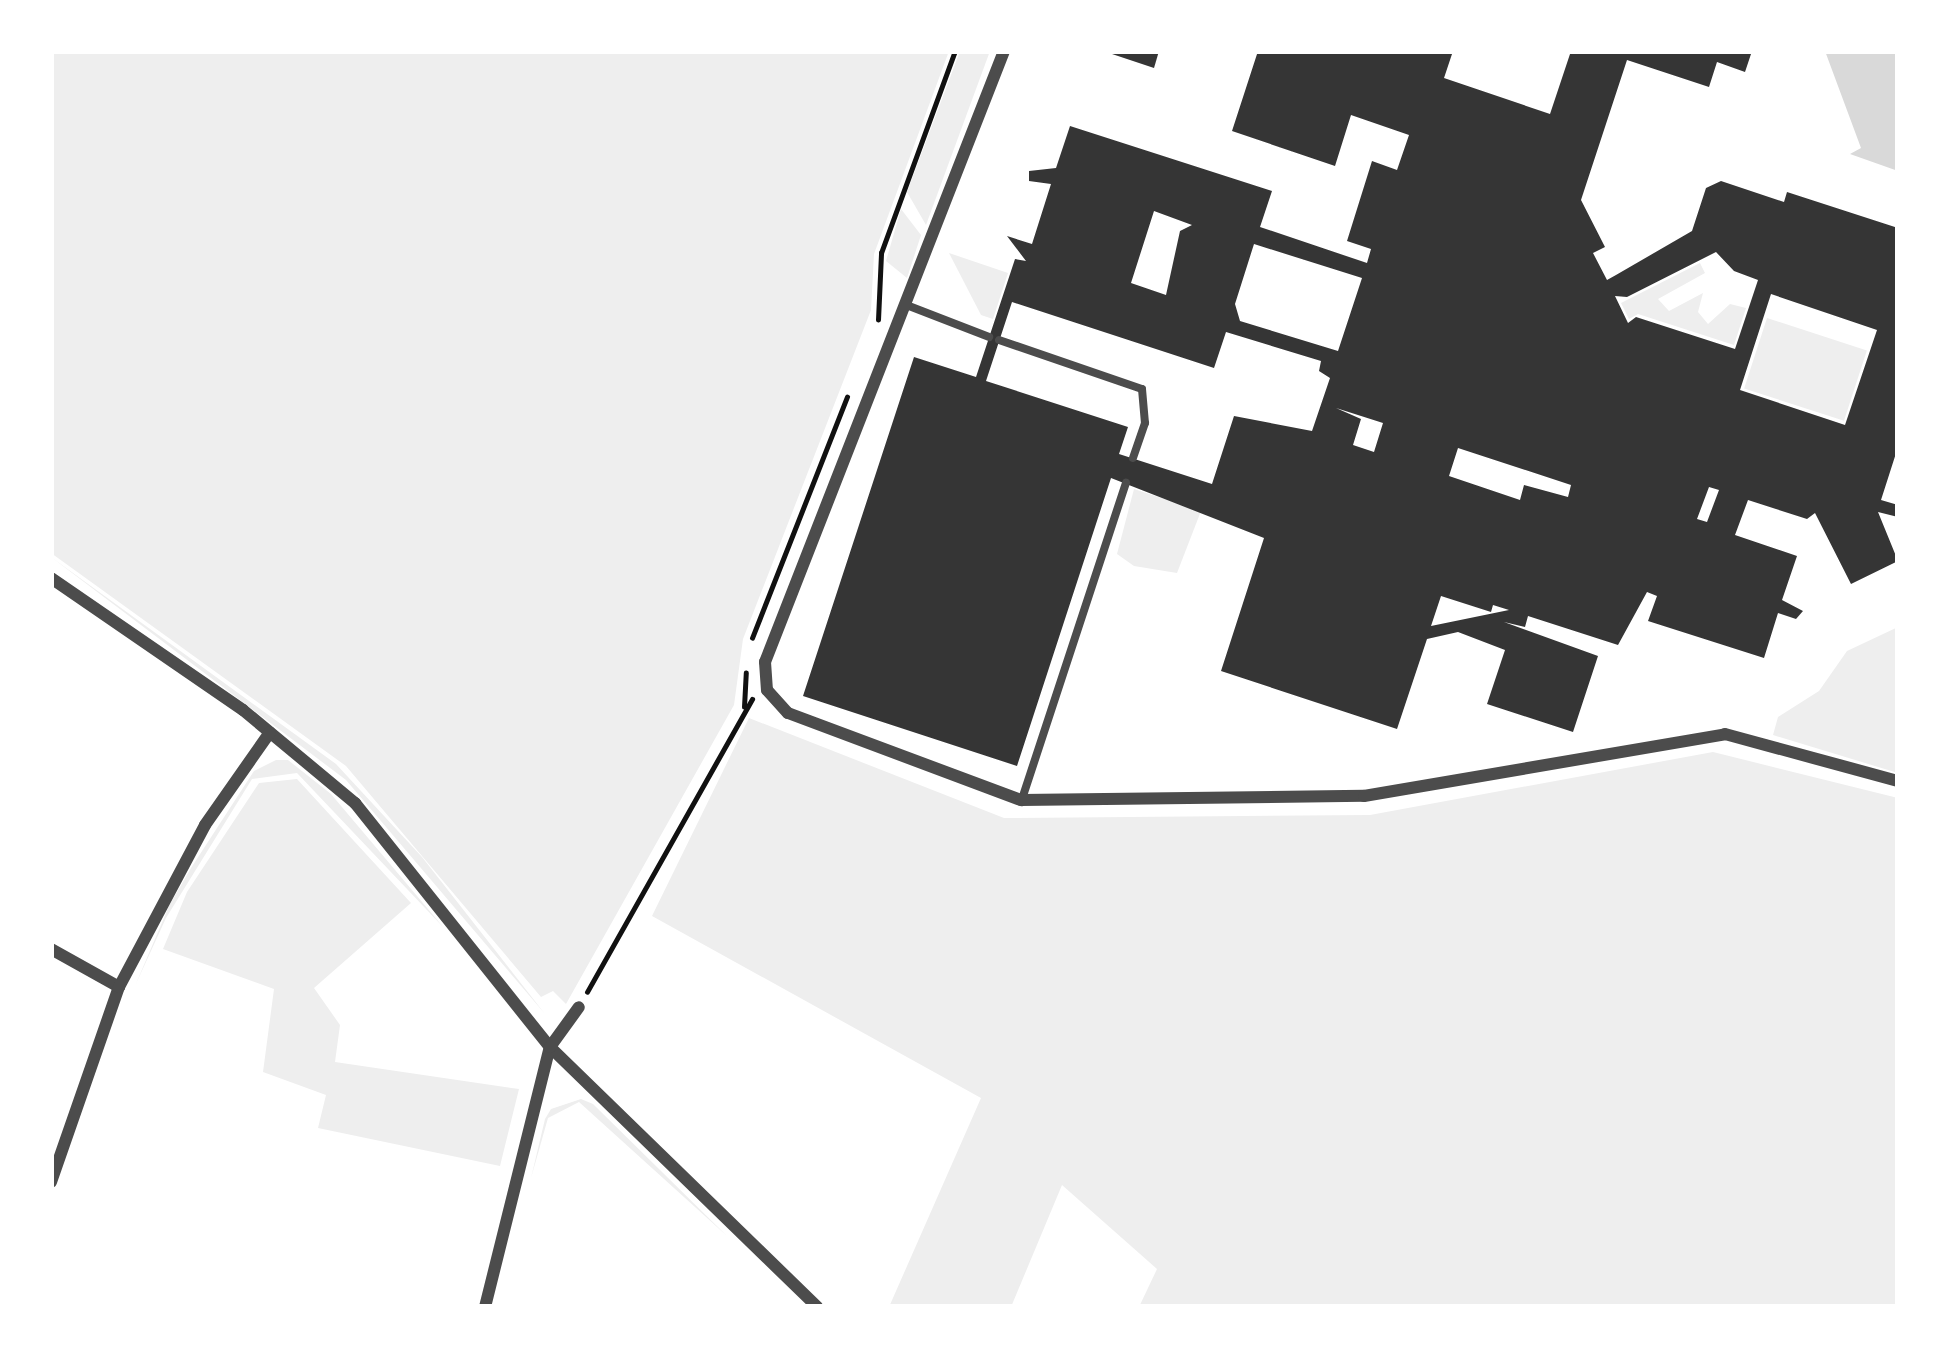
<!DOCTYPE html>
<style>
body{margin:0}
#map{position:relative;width:1949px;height:1358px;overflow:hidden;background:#fff;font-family:Commissioner,sans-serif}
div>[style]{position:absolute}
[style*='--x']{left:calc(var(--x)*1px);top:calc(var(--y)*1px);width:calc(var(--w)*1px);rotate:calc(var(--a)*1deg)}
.green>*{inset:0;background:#eee;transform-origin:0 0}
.water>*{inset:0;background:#d9d9d9}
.building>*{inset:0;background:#353535}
.path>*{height:4.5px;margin:-2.25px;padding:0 2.25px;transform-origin:2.25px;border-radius:2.25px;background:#111}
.service>*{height:8px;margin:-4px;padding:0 4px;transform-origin:4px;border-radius:4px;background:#4c4c4c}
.minor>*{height:12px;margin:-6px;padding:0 6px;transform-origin:6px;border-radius:6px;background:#4c4c4c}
span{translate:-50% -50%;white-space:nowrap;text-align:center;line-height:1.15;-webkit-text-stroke:9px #fff;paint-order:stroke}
.frame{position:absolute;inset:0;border:54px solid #fff;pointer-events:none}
</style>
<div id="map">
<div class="green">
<i style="clip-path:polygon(51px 51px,949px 51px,874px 254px,871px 310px,743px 639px,734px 705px,566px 1004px,553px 991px,541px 997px,346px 766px,51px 553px)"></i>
<i style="clip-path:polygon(960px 51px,990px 51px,926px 225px,907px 192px)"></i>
<i style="clip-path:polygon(901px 209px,921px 235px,907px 278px,886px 261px)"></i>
<i style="clip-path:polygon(949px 253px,1008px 273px,993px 319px,981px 315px)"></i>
<i style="clip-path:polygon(1700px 263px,1705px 273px,1658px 299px,1669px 311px,1703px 293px,1698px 312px,1708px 324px,1730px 304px,1746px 308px,1734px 345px,1638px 314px,1629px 319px,1621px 303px)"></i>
<i style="left:1767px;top:318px;width:105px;height:74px;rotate:18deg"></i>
<i style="clip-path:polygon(1134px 489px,1201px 511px,1177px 573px,1134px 566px,1117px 554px)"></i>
<i style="clip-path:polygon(51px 557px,336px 764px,422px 857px,545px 1014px,346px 780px)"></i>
<i style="clip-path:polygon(1898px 627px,1898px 773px,1773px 735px,1778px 717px,1819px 691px,1847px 651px)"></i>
<i style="clip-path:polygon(749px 718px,1004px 818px,1370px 815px,1713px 752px,1898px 798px,1898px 1307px,1139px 1307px,1157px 1269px,1062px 1185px,1011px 1307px,889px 1307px,981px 1098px,652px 916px)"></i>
<i style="clip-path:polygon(276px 760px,288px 760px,331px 794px,444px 928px,297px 773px,252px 779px,166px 918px,135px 986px,169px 906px,191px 868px,254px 771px)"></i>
<i style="clip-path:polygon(297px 779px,411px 903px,314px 988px,340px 1025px,335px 1062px,519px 1089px,500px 1166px,318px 1128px,326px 1095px,263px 1072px,274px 989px,163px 949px,187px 892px,259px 783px)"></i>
<i style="clip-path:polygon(581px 1099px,593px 1104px,727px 1236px,579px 1102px,548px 1118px,531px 1178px,545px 1119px,551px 1109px)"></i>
</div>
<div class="water">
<i style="clip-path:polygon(1825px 51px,1898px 51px,1898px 171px,1850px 154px,1861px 148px)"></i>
</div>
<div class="building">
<i style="clip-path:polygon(1103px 51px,1159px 51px,1154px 68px)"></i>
<i style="clip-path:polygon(evenodd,1258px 51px,1453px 51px,1444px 78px,1550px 114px,1571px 51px,1752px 51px,1745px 72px,1717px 62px,1709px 87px,1627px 60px,1581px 200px,1605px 247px,1593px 253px,1607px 280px,1616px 275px,1692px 231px,1706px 188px,1721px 181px,1784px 202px,1787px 192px,1898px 228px,1898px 447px,1881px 500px,1898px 505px,1898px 517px,1878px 512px,1898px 561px,1851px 584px,1815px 513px,1807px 519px,1748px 500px,1735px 535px,1797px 556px,1782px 600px,1803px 611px,1796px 619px,1778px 613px,1764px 658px,1648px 621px,1657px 596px,1647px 592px,1618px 645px,1528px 616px,1525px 627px,1504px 622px,1598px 656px,1573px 732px,1487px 704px,1505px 650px,1458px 632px,1427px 639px,1397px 729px,1221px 671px,1264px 538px,1111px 478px,1017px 766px,803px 696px,914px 357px,976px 377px,1015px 259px,1026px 261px,1007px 236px,1032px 244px,1051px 184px,1029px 181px,1029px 171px,1056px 168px,1070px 126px,1272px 191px,1260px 227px,1367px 263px,1371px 249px,1347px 241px,1372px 161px,1397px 170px,1409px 135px,1351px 115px,1335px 166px,1232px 131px,1258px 51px,1154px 211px,1192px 225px,1180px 231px,1166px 295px,1131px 283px,1154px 211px,1258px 51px,1254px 244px,1362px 278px,1338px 351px,1240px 321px,1235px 304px,1254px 244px,1258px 51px,1716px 252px,1734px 271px,1758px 280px,1735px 349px,1636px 317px,1628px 323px,1615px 296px,1627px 297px,1716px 252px,1258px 51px,1771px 294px,1877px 330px,1845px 425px,1740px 390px,1771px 294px,1258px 51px,1012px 302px,1214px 368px,1226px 332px,1321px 361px,1319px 371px,1330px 378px,1312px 431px,1234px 416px,1212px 484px,1119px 454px,1128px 427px,986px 381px,1012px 302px,1258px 51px,1336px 408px,1383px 423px,1374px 452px,1353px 445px,1361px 419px,1336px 408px,1258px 51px,1458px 448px,1571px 485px,1568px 497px,1524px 485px,1520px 500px,1449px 476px,1458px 448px,1258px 51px,1709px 487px,1719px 490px,1707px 522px,1697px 519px,1709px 487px,1258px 51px,1441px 596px,1491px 612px,1493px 605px,1509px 610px,1431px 626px,1441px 596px)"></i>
</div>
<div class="path">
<i style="--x:878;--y:320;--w:67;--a:-87.4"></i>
<i style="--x:881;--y:253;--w:215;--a:-69.9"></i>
<i style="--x:752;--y:638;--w:259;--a:-68.5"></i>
<i style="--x:744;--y:707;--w:34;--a:-87"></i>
<i style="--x:587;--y:992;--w:336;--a:-60.6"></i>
</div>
<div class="service">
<i style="--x:909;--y:306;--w:86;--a:21.2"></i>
<i style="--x:999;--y:340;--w:151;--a:18.9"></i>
<i style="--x:1142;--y:389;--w:34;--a:85"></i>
<i style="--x:1145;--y:423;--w:37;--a:109"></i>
<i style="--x:1022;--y:799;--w:333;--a:-71.8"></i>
</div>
<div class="minor">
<i style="--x:1004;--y:51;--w:656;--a:111.36"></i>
<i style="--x:765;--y:662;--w:28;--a:86"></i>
<i style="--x:767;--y:690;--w:31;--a:48"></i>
<i style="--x:788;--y:713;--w:249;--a:20.5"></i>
<i style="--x:1021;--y:800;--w:343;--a:-0.7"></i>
<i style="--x:1364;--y:796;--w:366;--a:-9.7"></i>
<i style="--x:1725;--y:734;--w:179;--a:15.2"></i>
<i style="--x:51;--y:578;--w:233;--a:34.5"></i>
<i style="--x:243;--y:710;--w:146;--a:39.7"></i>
<i style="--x:355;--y:803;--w:312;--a:51.4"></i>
<i style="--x:550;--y:1047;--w:373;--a:44.2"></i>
<i style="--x:51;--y:949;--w:78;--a:29.2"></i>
<i style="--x:51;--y:1182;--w:207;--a:-70.8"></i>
<i style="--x:119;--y:987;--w:183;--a:-62"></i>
<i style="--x:205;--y:825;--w:113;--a:-55"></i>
<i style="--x:485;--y:1307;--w:268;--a:-76"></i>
<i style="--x:550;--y:1047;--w:49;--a:-54.1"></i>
</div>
<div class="frame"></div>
</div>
